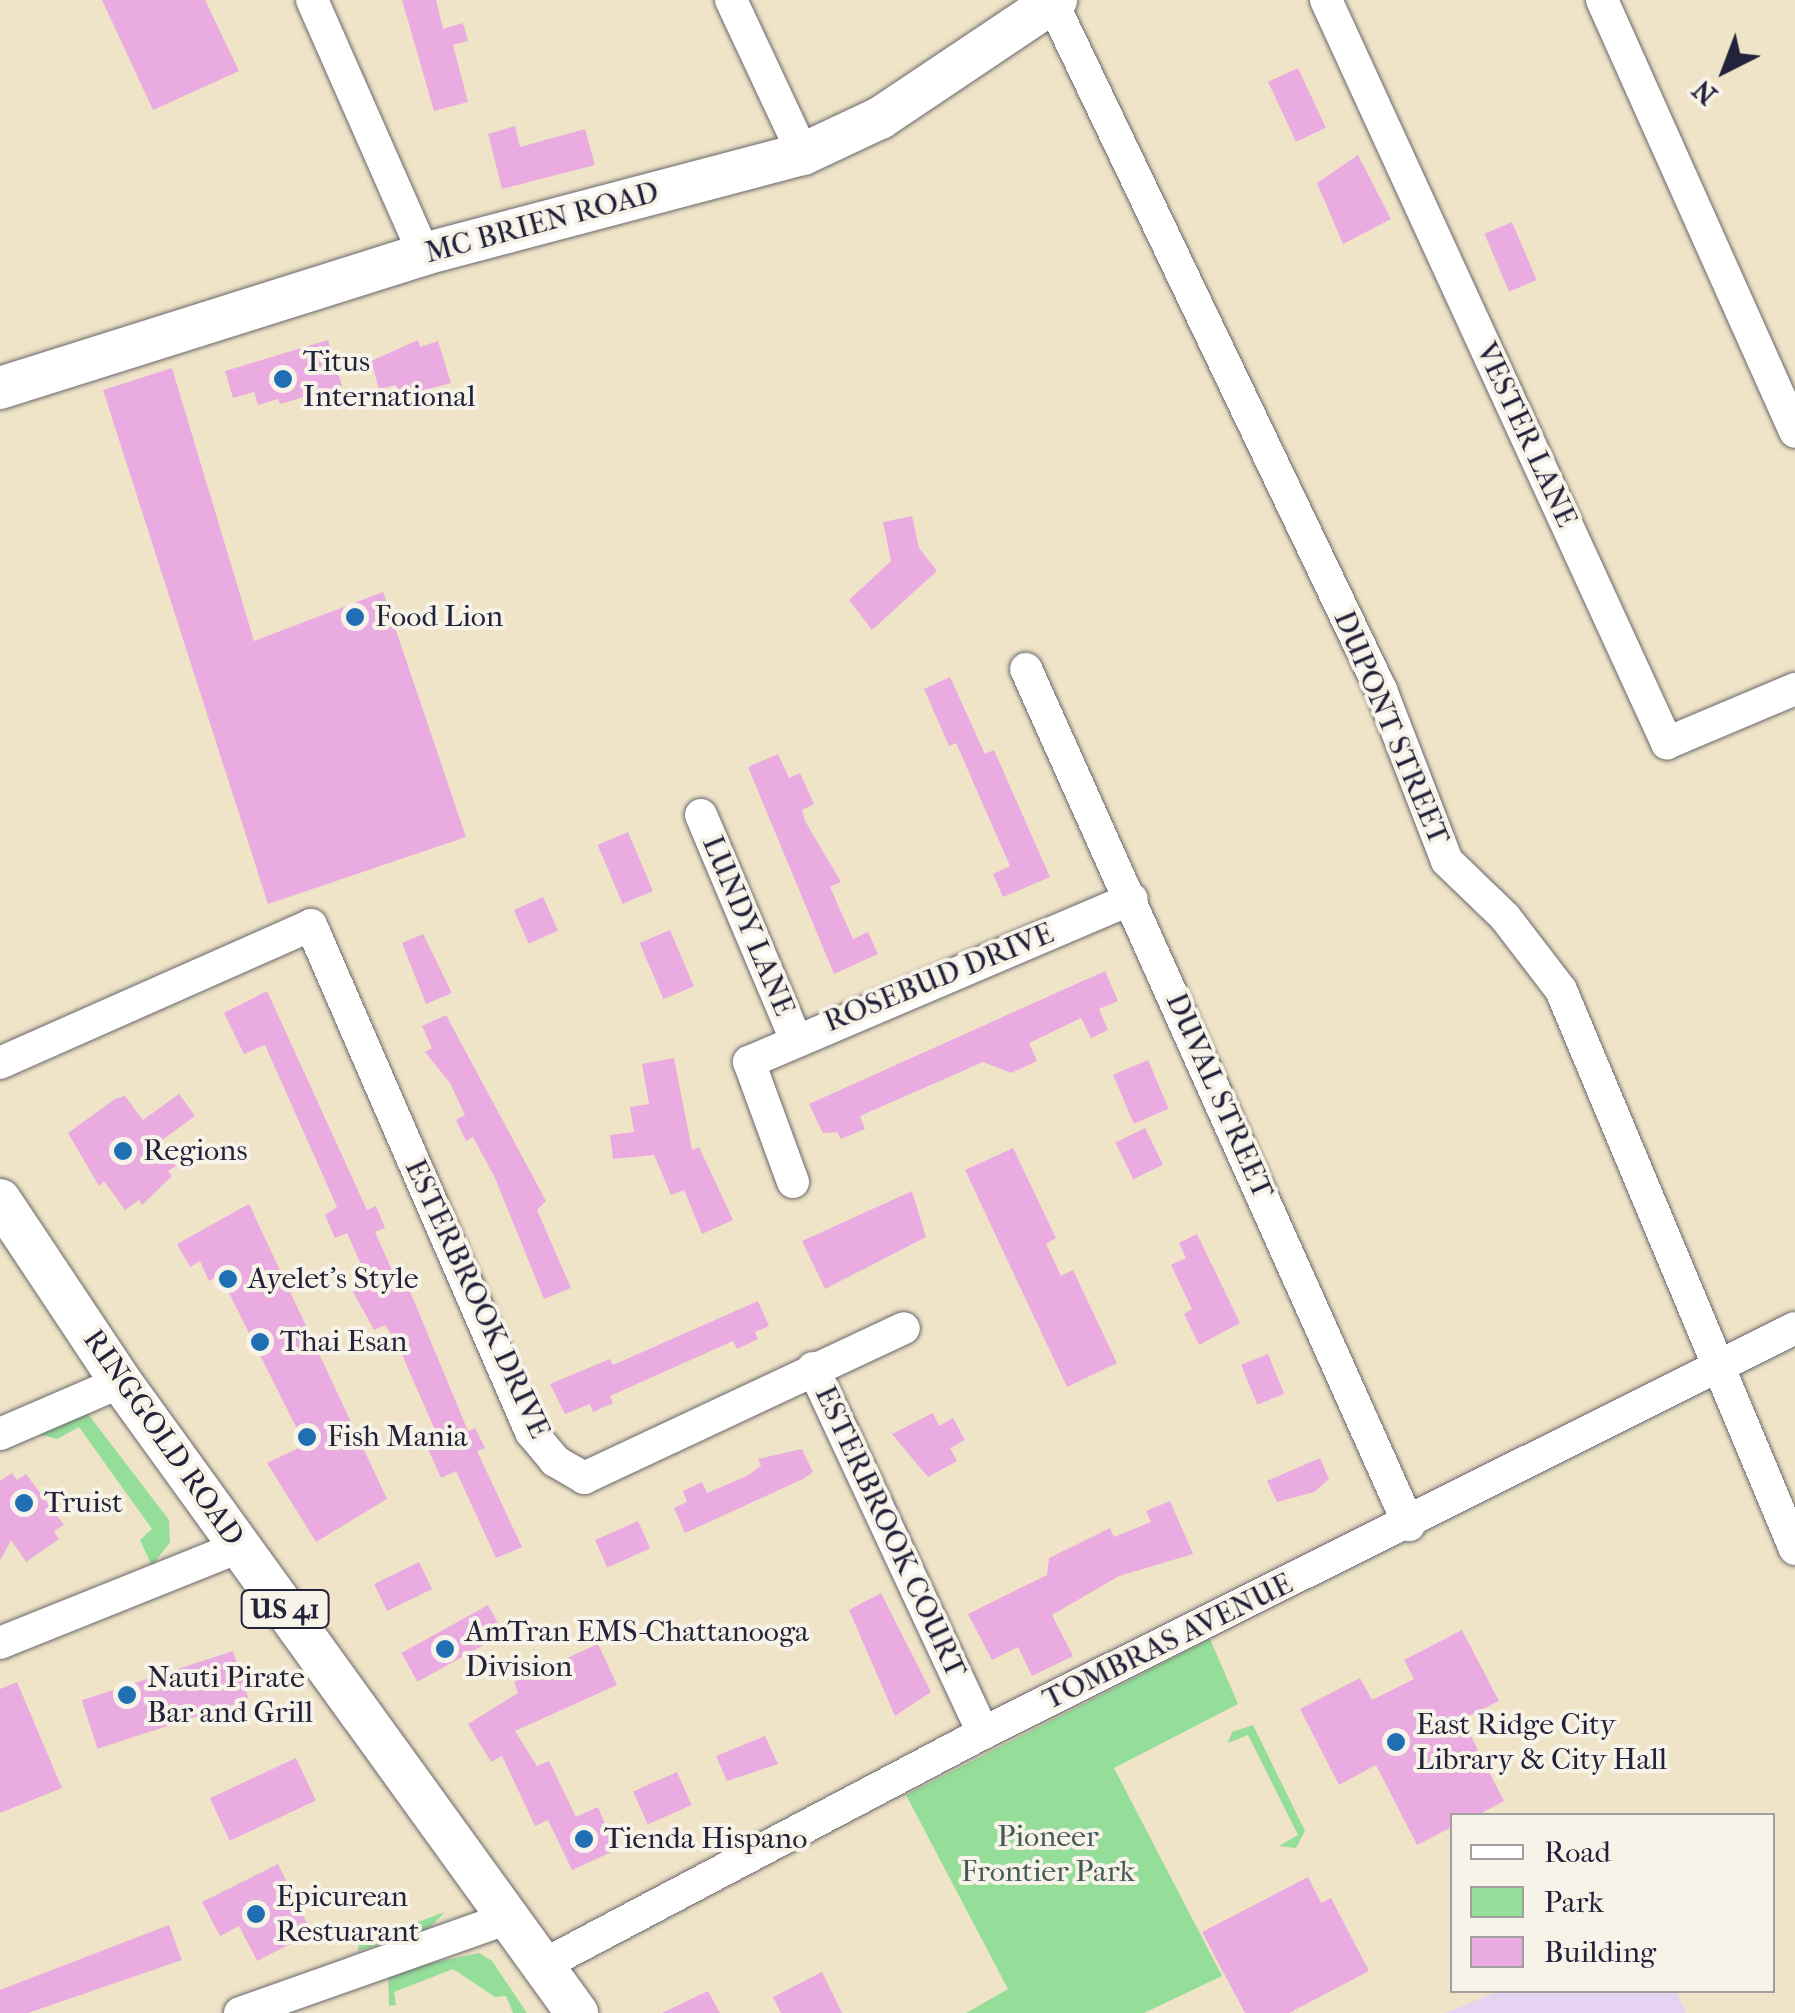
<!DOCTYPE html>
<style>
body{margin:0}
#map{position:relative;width:1795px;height:2013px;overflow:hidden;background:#efe4c7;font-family:"IM FELL French Canon",serif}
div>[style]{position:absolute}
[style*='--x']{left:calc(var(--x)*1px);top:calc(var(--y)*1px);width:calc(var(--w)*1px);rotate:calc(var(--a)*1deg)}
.built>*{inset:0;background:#e5d3f1}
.green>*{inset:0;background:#94de99}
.building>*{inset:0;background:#eaace0;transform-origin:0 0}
.roads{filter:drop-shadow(0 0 2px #6a666c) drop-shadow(0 0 2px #6a666c)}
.minor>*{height:32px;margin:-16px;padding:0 16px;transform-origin:16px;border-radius:16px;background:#fff}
.major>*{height:42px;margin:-21px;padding:0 21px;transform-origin:21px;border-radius:21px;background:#fff}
.dots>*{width:28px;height:28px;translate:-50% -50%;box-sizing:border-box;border:5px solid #f7f3e8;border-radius:50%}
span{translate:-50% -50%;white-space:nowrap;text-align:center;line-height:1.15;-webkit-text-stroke:8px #f7f3e8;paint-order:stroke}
.shield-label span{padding:2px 8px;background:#f7f3e8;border:2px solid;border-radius:8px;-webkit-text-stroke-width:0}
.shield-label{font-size:28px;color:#22223b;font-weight:700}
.street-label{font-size:30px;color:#22223b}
.poi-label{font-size:30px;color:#22223b}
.left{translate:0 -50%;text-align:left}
.park-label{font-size:30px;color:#445a57}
.legend{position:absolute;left:1450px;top:1813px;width:325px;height:180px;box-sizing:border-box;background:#f7f3e8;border:2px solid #a29fa3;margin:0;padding:12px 18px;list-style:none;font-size:30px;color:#22223b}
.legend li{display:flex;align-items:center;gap:20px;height:50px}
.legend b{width:50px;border:2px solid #a29fa3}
.north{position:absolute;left:1675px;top:20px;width:100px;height:100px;-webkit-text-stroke:8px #f7f3e8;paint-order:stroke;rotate:222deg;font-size:28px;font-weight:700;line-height:40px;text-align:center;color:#22223b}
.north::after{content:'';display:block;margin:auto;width:35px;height:45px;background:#22223b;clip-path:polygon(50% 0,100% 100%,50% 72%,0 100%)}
</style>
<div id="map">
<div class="built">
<i style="clip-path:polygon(1502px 1990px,1676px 1991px,1686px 2013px,1445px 2013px)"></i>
</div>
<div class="green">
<i style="clip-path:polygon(78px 1411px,88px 1414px,169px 1520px,170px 1542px,152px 1566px,140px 1540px,152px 1529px,79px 1427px,57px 1439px,38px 1434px)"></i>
<i style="clip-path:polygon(1210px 1639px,1238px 1704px,1114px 1768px,1222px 1976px,1144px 2013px,966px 2013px,1008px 1989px,906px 1795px)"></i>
<i style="clip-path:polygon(1253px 1725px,1305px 1831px,1296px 1848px,1279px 1846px,1298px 1835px,1248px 1735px,1228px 1743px,1232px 1732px)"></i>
<i style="clip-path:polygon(445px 1912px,426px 1931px,358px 1951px,359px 1944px)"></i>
<i style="clip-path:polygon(479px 1953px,492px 1961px,527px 2013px,513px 2013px,506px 1996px,495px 1997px,453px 1969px,394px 1992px,396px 2005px,389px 2006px,388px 1972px)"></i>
</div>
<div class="building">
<i style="clip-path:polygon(102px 0,205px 0,239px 71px,153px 110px)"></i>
<i style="clip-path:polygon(402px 0,436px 0,443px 29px,463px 23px,468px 41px,453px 45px,468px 102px,434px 111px)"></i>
<i style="left:1298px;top:68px;width:66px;height:33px;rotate:65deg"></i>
<i style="clip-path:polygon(515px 126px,520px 147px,585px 129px,595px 165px,502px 189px,488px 134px)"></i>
<i style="clip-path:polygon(1358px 155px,1391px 219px,1343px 244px,1317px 183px)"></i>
<i style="left:1512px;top:222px;width:63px;height:30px;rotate:67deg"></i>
<i style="clip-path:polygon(328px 340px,342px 386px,280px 404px,278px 399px,258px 405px,254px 392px,233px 398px,225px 371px)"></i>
<i style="clip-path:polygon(418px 340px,420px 347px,438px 341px,451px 383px,399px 397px,396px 385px,379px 389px,371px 361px)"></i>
<i style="clip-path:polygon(172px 368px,254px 641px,383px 592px,466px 837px,268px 904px,103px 390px)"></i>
<i style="clip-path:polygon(912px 516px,919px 548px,937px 571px,872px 630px,849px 600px,891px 561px,883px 522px)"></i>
<i style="clip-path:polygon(950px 677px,985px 754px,994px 750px,1050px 877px,1003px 897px,993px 874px,1010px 866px,956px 743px,949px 746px,924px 689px)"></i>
<i style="clip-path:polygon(778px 754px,789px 778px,800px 773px,814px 804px,802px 810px,805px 821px,841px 882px,830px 887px,853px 939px,868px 932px,878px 954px,834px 974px,748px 767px)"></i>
<i style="left:628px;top:832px;width:64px;height:33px;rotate:67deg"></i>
<i style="left:543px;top:897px;width:37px;height:32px;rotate:66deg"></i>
<i style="left:670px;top:930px;width:61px;height:33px;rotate:67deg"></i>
<i style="clip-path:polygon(423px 934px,452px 993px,426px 1004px,402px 943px)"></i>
<i style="clip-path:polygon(1105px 971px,1118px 1001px,1099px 1009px,1108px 1030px,1091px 1038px,1081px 1018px,1029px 1043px,1037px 1061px,1011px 1073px,983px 1062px,860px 1116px,865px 1129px,841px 1139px,837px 1132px,823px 1133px,809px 1104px)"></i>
<i style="clip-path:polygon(267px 991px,367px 1210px,376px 1206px,385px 1228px,375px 1232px,392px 1270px,407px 1284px,468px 1431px,475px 1428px,485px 1448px,477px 1451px,522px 1547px,496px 1558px,456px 1471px,441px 1478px,422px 1436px,435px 1430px,396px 1341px,385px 1325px,374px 1330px,351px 1288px,368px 1280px,347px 1233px,335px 1238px,325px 1215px,337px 1207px,265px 1045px,244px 1054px,224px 1013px)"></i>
<i style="clip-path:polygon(446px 1015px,546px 1201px,537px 1210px,571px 1288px,544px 1299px,495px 1178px,473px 1137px,466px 1141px,456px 1120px,465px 1115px,450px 1083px,425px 1052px,432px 1048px,422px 1026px)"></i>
<i style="clip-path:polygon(674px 1058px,692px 1150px,699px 1147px,733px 1220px,702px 1234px,684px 1190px,671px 1195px,654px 1155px,613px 1159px,610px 1135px,634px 1132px,630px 1107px,649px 1104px,642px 1064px)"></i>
<i style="left:1148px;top:1060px;width:53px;height:38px;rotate:67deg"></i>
<i style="clip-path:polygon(179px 1094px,195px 1116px,158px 1143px,176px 1166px,168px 1171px,172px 1176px,142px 1205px,139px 1200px,125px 1210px,104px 1181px,99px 1186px,68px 1133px,115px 1099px,125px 1096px,143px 1120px)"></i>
<i style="left:1145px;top:1128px;width:41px;height:33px;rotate:64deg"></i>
<i style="clip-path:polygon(1013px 1148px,1056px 1238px,1046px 1244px,1061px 1276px,1073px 1270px,1117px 1363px,1067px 1387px,965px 1170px)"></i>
<i style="clip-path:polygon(912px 1191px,926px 1237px,825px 1289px,802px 1241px)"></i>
<i style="clip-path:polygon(249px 1204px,387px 1499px,316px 1542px,267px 1463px,305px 1445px,220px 1275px,209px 1281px,200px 1261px,190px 1267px,177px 1244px)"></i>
<i style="clip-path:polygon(1197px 1234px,1240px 1323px,1199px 1345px,1184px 1314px,1192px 1309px,1171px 1265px,1186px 1258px,1179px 1243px)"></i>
<i style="clip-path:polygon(758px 1301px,769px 1326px,755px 1332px,758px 1339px,737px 1349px,733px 1341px,610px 1396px,613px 1403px,593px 1412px,590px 1404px,565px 1414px,550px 1384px,610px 1359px,613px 1365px)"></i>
<i style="left:1268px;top:1354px;width:43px;height:29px;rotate:68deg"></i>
<i style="clip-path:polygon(933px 1413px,939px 1426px,953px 1418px,965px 1440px,950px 1448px,957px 1461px,928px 1477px,892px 1434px)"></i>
<i style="clip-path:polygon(802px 1449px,813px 1472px,803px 1479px,685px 1533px,674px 1508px,687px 1502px,683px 1491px,702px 1482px,707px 1493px,747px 1476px,761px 1466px,758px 1459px)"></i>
<i style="clip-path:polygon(1320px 1458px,1329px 1479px,1314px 1492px,1277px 1502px,1267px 1481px)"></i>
<i style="clip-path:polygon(12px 1473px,17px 1480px,26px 1474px,64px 1525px,54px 1531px,59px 1539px,26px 1562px,11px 1540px,0 1561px,0 1481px)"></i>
<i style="clip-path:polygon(1170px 1501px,1193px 1554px,1119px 1576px,1052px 1615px,1073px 1656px,1032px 1676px,1018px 1647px,992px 1660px,968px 1614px,1047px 1575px,1049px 1558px,1110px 1528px,1114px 1537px,1151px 1522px,1146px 1511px)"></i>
<i style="left:638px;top:1521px;width:30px;height:47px;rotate:66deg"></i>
<i style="left:419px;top:1562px;width:30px;height:50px;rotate:64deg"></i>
<i style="clip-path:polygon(881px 1593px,931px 1692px,895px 1716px,849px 1610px)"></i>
<i style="left:488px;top:1605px;width:33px;height:99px;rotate:61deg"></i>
<i style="clip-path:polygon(1462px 1630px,1499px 1701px,1462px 1719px,1504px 1801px,1476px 1816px,1452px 1816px,1452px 1827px,1417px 1845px,1376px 1765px,1339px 1785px,1300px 1709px,1360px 1678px,1372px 1700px,1414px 1679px,1404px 1660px)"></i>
<i style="clip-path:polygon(598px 1644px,617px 1685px,515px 1731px,537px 1766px,549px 1761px,576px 1817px,598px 1807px,616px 1850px,572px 1870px,548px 1820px,535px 1826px,502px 1756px,491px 1762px,468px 1724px,518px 1693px,514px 1682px)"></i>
<i style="left:233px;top:1651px;width:51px;height:159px;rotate:72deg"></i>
<i style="clip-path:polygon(17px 1682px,62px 1788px,0 1813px,0 1689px)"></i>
<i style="clip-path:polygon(765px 1736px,778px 1764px,727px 1781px,716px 1756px)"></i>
<i style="left:296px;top:1758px;width:47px;height:95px;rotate:65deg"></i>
<i style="left:677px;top:1772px;width:36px;height:48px;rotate:66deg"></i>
<i style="clip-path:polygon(278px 1864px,312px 1933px,257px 1961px,239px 1926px,220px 1936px,202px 1902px)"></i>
<i style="clip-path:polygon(1308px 1877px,1321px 1903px,1331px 1898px,1369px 1971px,1289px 2013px,1245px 2013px,1202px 1932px)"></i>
<i style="clip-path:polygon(169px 1925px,182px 1960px,28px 2013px,0 2013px,0 1990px)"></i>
<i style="clip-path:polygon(822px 1972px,842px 2013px,781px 2013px,773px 1997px)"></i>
<i style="clip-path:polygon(708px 1991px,720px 2013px,662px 2013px)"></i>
</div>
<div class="roads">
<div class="minor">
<i style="--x:312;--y:0;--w:278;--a:66.2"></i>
<i style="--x:731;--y:0;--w:170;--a:64.9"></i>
<i style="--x:1051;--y:0;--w:765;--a:64.44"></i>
<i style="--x:1381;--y:690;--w:183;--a:68.9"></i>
<i style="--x:1447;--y:861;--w:81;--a:44"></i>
<i style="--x:1505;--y:917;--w:92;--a:52.5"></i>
<i style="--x:1561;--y:990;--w:606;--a:67.29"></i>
<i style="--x:1326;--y:0;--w:818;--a:65.35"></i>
<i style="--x:1667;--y:743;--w:139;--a:-22.9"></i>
<i style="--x:1602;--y:0;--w:473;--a:65.9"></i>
<i style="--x:1026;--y:669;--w:938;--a:65.89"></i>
<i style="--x:701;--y:815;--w:242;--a:67.1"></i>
<i style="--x:0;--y:1063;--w:340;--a:-23.9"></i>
<i style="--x:311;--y:925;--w:553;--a:66.54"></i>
<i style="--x:531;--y:1432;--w:38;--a:50"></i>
<i style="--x:555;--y:1461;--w:34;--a:30"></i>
<i style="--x:584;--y:1478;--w:353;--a:-25.1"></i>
<i style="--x:793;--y:1182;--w:128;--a:-110.1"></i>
<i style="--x:749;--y:1062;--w:416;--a:-23.1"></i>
<i style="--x:813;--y:1368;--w:403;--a:65"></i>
<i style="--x:0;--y:1434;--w:132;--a:-23.3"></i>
<i style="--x:0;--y:1643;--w:258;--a:-21.9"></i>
<i style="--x:545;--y:1964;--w:495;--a:-27.8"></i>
<i style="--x:983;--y:1733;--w:907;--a:-26.51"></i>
<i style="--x:240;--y:2013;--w:288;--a:-19.5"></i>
</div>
<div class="major">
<i style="--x:0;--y:388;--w:445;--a:-17.5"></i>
<i style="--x:424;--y:254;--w:392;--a:-14.8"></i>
<i style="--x:803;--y:154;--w:85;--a:-25.1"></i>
<i style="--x:880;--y:118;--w:212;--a:-33.8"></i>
<i style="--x:0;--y:1200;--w:219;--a:56.4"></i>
<i style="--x:121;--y:1382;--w:779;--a:54.15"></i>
</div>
</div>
<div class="dots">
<i style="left:283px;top:379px;background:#1f6fb2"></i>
<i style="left:355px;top:617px;background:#1f6fb2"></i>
<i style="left:123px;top:1151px;background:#1f6fb2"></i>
<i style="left:228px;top:1279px;background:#1f6fb2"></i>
<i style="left:260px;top:1342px;background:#1f6fb2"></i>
<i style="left:307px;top:1437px;background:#1f6fb2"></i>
<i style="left:24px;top:1503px;background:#1f6fb2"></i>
<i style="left:445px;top:1649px;background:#1f6fb2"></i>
<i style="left:127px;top:1695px;background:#1f6fb2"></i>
<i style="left:1396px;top:1742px;background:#1f6fb2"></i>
<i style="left:584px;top:1839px;background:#1f6fb2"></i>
<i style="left:256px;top:1914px;background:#1f6fb2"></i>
</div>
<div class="shield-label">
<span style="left:285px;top:1609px">US 41</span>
</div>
<div class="street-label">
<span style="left:542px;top:223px;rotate:-15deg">MC BRIEN ROAD</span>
<span style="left:1526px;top:435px;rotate:65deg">VESTER LANE</span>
<span style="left:1391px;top:728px;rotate:67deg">DUPONT STREET</span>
<span style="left:748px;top:926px;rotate:67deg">LUNDY LANE</span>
<span style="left:939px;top:978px;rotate:-22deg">ROSEBUD DRIVE</span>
<span style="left:1219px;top:1096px;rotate:66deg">DUVAL STREET</span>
<span style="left:477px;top:1299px;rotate:65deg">ESTERBROOK DRIVE</span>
<span style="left:163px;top:1438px;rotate:55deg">RINGGOLD ROAD</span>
<span style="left:890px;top:1532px;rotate:65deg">ESTERBROOK COURT</span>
<span style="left:1168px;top:1642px;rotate:-26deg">TOMBRAS AVENUE</span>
</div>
<div class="poi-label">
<span class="left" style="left:303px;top:379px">Titus<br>International</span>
<span class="left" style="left:375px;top:617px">Food Lion</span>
<span class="left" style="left:143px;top:1151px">Regions</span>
<span class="left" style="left:248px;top:1279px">Ayelet's Style</span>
<span class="left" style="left:280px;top:1342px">Thai Esan</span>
<span class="left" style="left:327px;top:1437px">Fish Mania</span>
<span class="left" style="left:44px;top:1503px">Truist</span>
<span class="left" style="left:465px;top:1649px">AmTran EMS-Chattanooga<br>Division</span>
<span class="left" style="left:147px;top:1695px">Nauti Pirate<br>Bar and Grill</span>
<span class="left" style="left:1416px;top:1742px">East Ridge City<br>Library &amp; City Hall</span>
<span class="left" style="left:604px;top:1839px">Tienda Hispano</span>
<span class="left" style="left:276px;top:1914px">Epicurean<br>Restuarant</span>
</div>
<div class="park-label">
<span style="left:1048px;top:1854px">Pioneer<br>Frontier Park</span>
</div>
<ul class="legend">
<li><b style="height:12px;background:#fff"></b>Road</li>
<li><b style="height:28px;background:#94de99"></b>Park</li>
<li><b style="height:28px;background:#eaace0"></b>Building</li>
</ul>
<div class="north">N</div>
</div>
